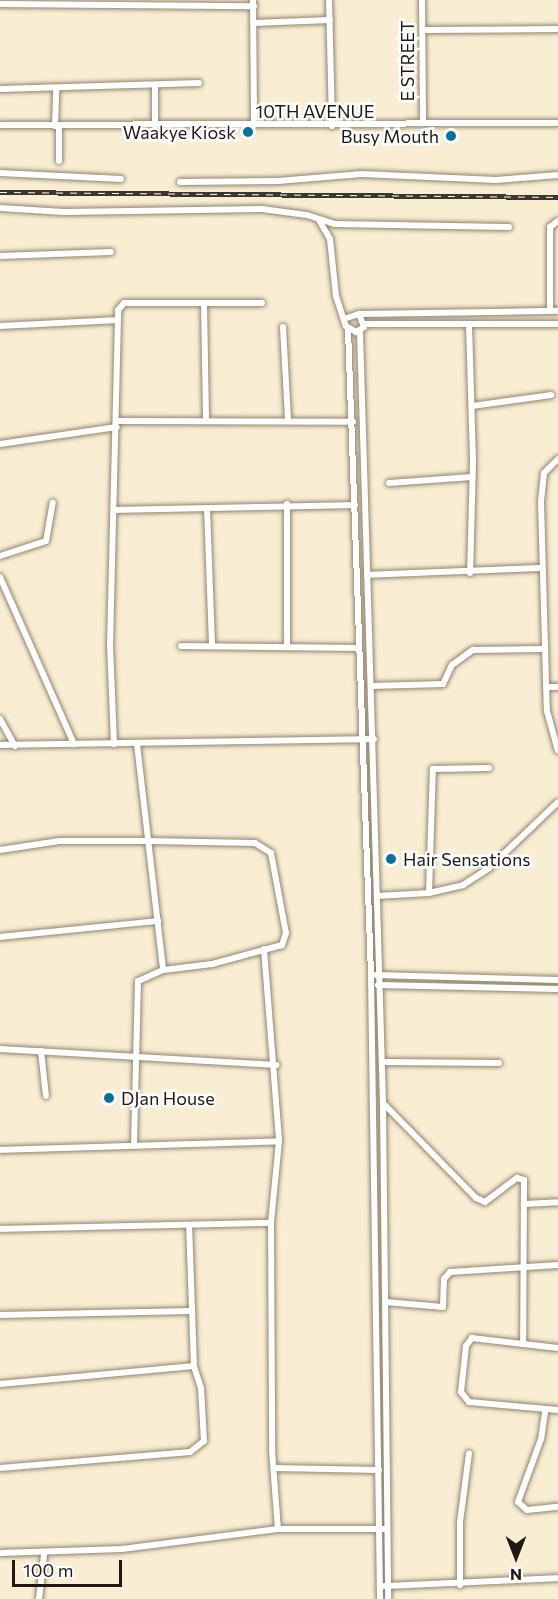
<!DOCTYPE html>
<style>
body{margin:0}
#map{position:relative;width:558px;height:1599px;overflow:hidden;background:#f9edd3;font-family:Commissioner,sans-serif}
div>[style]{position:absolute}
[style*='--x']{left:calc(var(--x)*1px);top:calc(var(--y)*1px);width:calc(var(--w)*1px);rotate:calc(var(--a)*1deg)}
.roads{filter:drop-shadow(0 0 2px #90856e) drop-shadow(0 0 2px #90856e)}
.minor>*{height:6px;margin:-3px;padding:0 3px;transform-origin:3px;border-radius:3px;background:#fff}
.rail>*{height:4.5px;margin-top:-2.25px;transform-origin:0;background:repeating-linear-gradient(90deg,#fff 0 7px,#3c372c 0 14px);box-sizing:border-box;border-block:2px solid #3c372c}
.dots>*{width:16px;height:16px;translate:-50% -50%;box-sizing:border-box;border:3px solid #fff;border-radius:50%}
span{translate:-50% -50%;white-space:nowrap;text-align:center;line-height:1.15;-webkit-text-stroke:5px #fff;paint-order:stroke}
.street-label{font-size:18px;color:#1e1a11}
.poi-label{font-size:18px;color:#1e1a11}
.right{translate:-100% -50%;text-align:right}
.left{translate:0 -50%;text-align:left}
.north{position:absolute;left:486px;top:1527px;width:60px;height:60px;-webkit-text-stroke:4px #fff;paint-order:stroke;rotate:180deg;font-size:16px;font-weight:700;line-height:24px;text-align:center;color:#1e1a11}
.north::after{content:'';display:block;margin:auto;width:21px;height:27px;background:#1e1a11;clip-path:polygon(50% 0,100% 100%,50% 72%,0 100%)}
.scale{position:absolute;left:12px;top:1560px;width:110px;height:27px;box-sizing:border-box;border:3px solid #1e1a11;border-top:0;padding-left:8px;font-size:18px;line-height:21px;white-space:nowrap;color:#1e1a11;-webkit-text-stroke:4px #fff;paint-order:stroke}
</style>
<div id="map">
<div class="roads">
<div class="minor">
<i style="--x:253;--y:0;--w:125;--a:89.5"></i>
<i style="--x:329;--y:0;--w:126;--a:88.6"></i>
<i style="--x:422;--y:0;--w:123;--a:89.5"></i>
<i style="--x:0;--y:4;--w:254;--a:0.5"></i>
<i style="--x:254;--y:23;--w:76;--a:-2.3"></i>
<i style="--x:423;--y:30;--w:135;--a:-0.4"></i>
<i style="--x:155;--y:87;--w:39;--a:90"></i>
<i style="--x:0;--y:89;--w:199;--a:-1.7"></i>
<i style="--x:0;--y:125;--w:558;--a:-0.21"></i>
<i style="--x:55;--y:126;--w:37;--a:-88"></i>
<i style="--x:59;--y:161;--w:35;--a:-90"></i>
<i style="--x:0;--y:173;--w:121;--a:2.8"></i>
<i style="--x:180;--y:182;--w:98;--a:-0.6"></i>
<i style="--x:278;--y:181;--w:84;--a:-4.8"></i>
<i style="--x:362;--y:174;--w:134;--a:2.6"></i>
<i style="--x:496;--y:180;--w:62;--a:-4.6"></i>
<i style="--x:0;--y:208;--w:64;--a:3.6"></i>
<i style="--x:64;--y:212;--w:198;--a:-0.9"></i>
<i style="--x:262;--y:209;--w:45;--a:7.6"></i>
<i style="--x:307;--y:215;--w:28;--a:18"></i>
<i style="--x:334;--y:224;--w:175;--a:1"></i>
<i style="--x:319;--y:220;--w:22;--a:60"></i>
<i style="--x:330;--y:239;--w:57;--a:84"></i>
<i style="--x:336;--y:296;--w:32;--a:72"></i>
<i style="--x:346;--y:326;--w:12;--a:31"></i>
<i style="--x:356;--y:332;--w:9;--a:-32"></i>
<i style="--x:364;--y:327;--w:14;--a:-111"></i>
<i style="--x:359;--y:314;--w:13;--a:162"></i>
<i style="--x:0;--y:256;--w:111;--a:-2.1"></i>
<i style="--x:204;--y:303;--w:117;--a:89"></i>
<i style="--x:550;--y:311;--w:84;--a:-90"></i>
<i style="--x:550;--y:227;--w:10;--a:-37"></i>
<i style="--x:359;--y:314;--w:199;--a:-0.9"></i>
<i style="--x:365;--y:324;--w:193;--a:0"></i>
<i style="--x:469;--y:325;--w:137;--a:88.3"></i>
<i style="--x:473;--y:462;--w:111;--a:91.5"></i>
<i style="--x:0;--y:326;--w:118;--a:-2.9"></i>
<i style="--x:283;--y:327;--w:93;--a:86.9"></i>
<i style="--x:348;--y:329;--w:646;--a:87.96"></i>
<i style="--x:371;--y:975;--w:624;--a:89.17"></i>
<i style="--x:360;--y:332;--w:771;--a:88.29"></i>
<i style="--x:383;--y:1103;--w:496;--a:89.4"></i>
<i style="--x:472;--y:406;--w:80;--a:-7.9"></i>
<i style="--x:118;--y:421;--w:235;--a:0.2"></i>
<i style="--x:0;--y:444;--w:118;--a:-8.3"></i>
<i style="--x:558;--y:459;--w:20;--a:135"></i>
<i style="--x:544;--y:473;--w:29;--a:96"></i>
<i style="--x:541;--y:502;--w:209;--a:88.4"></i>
<i style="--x:547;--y:711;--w:41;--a:74.6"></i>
<i style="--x:389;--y:483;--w:83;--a:-4.1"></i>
<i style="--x:287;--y:504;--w:143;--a:90"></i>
<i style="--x:207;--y:508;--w:137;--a:87.9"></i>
<i style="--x:115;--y:510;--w:240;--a:-1.2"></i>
<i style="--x:0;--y:556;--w:48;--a:-18.1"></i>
<i style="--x:46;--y:541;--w:39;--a:-80"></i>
<i style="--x:367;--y:575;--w:175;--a:-2.3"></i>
<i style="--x:0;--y:577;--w:183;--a:66.1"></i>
<i style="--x:181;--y:646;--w:177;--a:0.6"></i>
<i style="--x:371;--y:686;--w:72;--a:-1.6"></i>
<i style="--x:443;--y:684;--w:21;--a:-65"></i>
<i style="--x:452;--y:665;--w:26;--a:-36"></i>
<i style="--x:473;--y:650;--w:70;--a:-0.8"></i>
<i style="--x:546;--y:687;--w:12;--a:0"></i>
<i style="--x:0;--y:719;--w:31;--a:61"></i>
<i style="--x:114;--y:744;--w:99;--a:-92.3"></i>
<i style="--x:110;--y:645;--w:335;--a:-88.6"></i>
<i style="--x:118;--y:310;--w:9;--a:-49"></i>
<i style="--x:124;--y:303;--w:138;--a:0"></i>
<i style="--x:137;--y:744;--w:227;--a:83.4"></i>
<i style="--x:0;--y:745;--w:374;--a:-0.9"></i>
<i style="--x:0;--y:850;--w:60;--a:-8.7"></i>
<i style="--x:59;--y:841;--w:90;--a:0"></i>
<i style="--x:149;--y:841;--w:106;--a:1.1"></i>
<i style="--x:255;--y:843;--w:19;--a:32"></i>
<i style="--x:271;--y:853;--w:81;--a:79.4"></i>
<i style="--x:286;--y:933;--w:13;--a:108"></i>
<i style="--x:282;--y:945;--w:73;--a:164.8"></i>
<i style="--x:212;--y:964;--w:49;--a:173"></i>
<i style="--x:163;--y:970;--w:27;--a:156"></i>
<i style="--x:138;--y:981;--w:164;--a:91.4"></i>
<i style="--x:429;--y:893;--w:124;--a:-88.2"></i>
<i style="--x:433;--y:769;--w:56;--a:-1"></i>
<i style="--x:377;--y:896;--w:52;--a:-3.3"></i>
<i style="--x:429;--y:893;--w:35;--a:-13"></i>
<i style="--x:463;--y:885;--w:31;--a:-33"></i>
<i style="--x:489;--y:868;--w:95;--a:-43.7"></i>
<i style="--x:0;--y:937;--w:159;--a:-5.8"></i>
<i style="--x:264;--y:949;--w:193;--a:85.5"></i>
<i style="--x:279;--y:1141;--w:82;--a:95.6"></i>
<i style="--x:271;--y:1223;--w:227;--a:89.7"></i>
<i style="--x:272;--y:1450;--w:79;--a:85.7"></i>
<i style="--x:376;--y:975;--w:182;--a:1.6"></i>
<i style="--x:378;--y:985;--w:180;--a:1.3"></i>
<i style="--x:0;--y:1049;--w:277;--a:3.3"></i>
<i style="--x:41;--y:1051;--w:45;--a:83.7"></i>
<i style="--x:382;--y:1062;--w:117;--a:0.5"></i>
<i style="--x:383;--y:1103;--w:133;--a:45.6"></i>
<i style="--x:476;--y:1198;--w:10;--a:24"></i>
<i style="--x:485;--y:1202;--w:40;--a:-37"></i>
<i style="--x:517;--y:1178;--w:7;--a:16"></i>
<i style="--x:524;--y:1180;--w:164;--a:90.3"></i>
<i style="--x:0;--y:1150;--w:279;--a:-1.8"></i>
<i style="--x:525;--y:1204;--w:33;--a:-3"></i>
<i style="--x:0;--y:1229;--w:271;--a:-1.3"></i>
<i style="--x:386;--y:1302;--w:57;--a:5"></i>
<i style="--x:443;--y:1307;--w:28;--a:-88"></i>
<i style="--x:444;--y:1279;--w:9;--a:-49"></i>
<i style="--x:450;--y:1272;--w:108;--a:-3.7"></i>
<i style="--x:0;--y:1315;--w:191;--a:-1.2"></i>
<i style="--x:558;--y:1348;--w:87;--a:-173.4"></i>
<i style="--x:472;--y:1338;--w:10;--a:127"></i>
<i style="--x:466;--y:1346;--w:46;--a:96.2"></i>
<i style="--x:461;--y:1392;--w:13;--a:51"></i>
<i style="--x:469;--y:1402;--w:89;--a:5.1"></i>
<i style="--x:0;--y:1384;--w:195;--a:-5.3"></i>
<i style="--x:545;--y:1412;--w:27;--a:98"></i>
<i style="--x:541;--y:1439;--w:67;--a:110.1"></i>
<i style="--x:518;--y:1502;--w:12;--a:42"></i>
<i style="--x:527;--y:1510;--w:31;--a:-6"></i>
<i style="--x:0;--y:1468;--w:191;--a:-4.8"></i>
<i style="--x:190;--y:1452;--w:18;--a:-38"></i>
<i style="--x:204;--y:1441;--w:53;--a:-93.2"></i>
<i style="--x:201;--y:1388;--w:23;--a:-108"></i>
<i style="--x:194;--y:1366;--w:141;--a:-92"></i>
<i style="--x:274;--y:1468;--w:105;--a:1.1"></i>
<i style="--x:0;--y:1553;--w:122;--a:-1.9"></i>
<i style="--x:122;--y:1549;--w:157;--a:-7.3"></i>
<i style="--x:278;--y:1529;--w:107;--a:0"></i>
<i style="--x:460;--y:1585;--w:63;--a:-90"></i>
<i style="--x:460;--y:1522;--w:69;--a:-82.5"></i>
<i style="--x:384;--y:1586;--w:174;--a:-2.6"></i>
<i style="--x:39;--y:1599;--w:44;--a:-83.5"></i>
</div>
</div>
<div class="rail">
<i style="--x:0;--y:192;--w:558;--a:0.51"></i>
</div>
<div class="dots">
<i style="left:248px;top:132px;background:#06739e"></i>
<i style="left:451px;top:136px;background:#06739e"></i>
<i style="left:391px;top:859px;background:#06739e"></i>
<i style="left:109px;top:1098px;background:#06739e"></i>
</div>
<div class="street-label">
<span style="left:407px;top:61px;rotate:-90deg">E STREET</span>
<span style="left:315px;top:111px">10TH AVENUE</span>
</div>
<div class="poi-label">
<span class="right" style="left:236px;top:132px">Waakye Kiosk</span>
<span class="right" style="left:439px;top:136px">Busy Mouth</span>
<span class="left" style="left:403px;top:859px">Hair Sensations</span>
<span class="left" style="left:121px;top:1098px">DJan House</span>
</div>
<div class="north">N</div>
<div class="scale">100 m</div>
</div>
